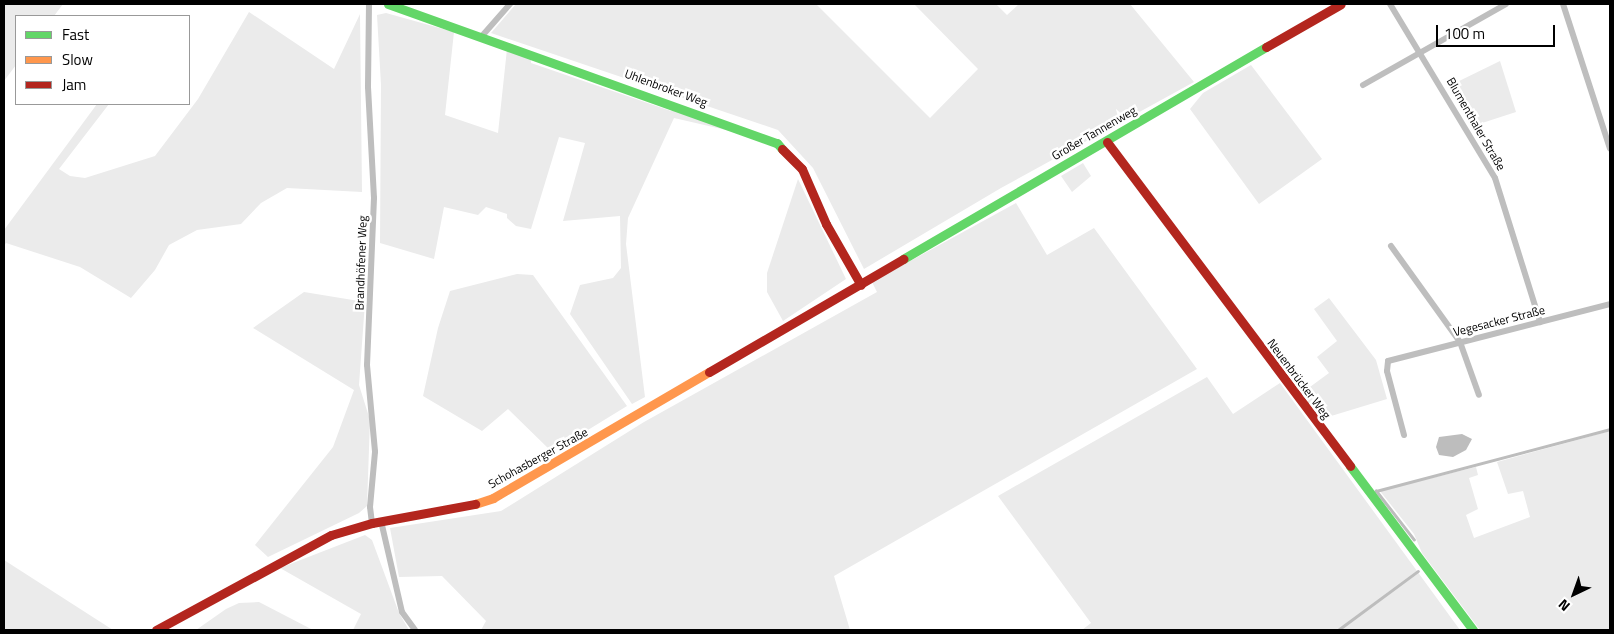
<!DOCTYPE html>
<meta charset="utf-8">
<style>
body{margin:0}
#map{position:relative;width:1614px;height:634px;overflow:hidden;background:#fff;font-family:"Titillium Web",sans-serif}
div>[style]{position:absolute}
[style*='--x']{left:calc(var(--x)*1px);top:calc(var(--y)*1px);width:calc(var(--w)*1px);rotate:calc(var(--a)*1deg)}
.green>*{inset:0;background:#ebebeb}
.water>*{inset:0;background:#bdbdbd}
.stream>*{height:2.5px;margin:-1.25px;padding:0 1.25px;transform-origin:1.25px;border-radius:1.25px;background:#bdbdbd}
.street>*{height:6px;margin:-3px;padding:0 3px;transform-origin:3px;border-radius:3px;background:#bebebe}
.fast>*{height:9px;margin:-4.5px;padding:0 4.5px;transform-origin:4.5px;border-radius:4.5px;background:#63d668}
.slow>*{height:9px;margin:-4.5px;padding:0 4.5px;transform-origin:4.5px;border-radius:4.5px;background:#ff974d}
.jam>*{height:9px;margin:-4.5px;padding:0 4.5px;transform-origin:4.5px;border-radius:4.5px;background:#b3261e}
span{translate:-50% -50%;white-space:nowrap;text-align:center;line-height:1.15;-webkit-text-stroke:5px #fff;paint-order:stroke}
.street-label{font-size:12px;color:#000}
.frame{position:absolute;inset:0;border:5px solid #000;pointer-events:none}
.legend{position:absolute;left:15px;top:15px;width:175px;height:90px;box-sizing:border-box;background:#fff;border:1px solid #999;margin:0;padding:6px 9px;list-style:none;font-size:15px;color:#000}
.legend li{display:flex;align-items:center;gap:10px;height:25px}
.legend b{width:25px;border:1px solid #999}
.north{position:absolute;left:1549px;top:569px;width:50px;height:50px;-webkit-text-stroke:4px #fff;paint-order:stroke;rotate:222deg;font-size:14px;font-weight:700;line-height:20px;text-align:center;color:#000}
.north::after{content:'';display:block;margin:auto;width:18px;height:22px;background:#000;clip-path:polygon(50% 0,100% 100%,50% 72%,0 100%)}
.scale{position:absolute;left:1436px;top:25px;width:119px;height:22px;box-sizing:border-box;border:2px solid #000;border-top:0;padding-left:6px;font-size:15px;line-height:18px;white-space:nowrap;color:#000;-webkit-text-stroke:4px #fff;paint-order:stroke}
</style>
<div id="map">
<div class="green">
<i style="clip-path:polygon(4px 4px,63px 4px,54px 16px,16px 16px,16px 65px,4px 81px)"></i>
<i style="clip-path:polygon(516px 4px,816px 4px,930px 118px,978px 69px,914px 4px,996px 4px,1007px 15px,1019px 4px,1130px 4px,1194px 82px,1001px 188px,864px 269px,813px 168px,778px 130px,491px 33px)"></i>
<i style="clip-path:polygon(249px 12px,334px 69px,360px 14px,362px 192px,287px 188px,261px 203px,241px 224px,197px 230px,169px 245px,155px 270px,131px 298px,80px 267px,6px 243px,4px 246px,4px 230px,97px 104px,109px 104px,59px 169px,70px 176px,85px 178px,155px 156px,198px 99px)"></i>
<i style="clip-path:polygon(386px 13px,454px 32px,445px 115px,498px 133px,507px 49px,531px 58px,531px 63px,671px 111px,678px 107px,748px 135px,674px 118px,628px 218px,626px 244px,645px 397px,632px 404px,570px 314px,580px 285px,613px 278px,621px 268px,620px 216px,563px 221px,585px 143px,559px 137px,531px 229px,516px 226px,507px 218px,507px 214px,486px 207px,478px 215px,444px 207px,434px 259px,380px 243px,381px 85px,377px 15px)"></i>
<i style="clip-path:polygon(1500px 61px,1516px 112px,1479px 124px,1453px 84px)"></i>
<i style="clip-path:polygon(1251px 65px,1322px 159px,1259px 204px,1190px 109px,1203px 93px)"></i>
<i style="clip-path:polygon(1083px 163px,1091px 176px,1072px 192px,1061px 176px)"></i>
<i style="clip-path:polygon(798px 179px,846px 279px,783px 321px,767px 292px,767px 273px)"></i>
<i style="clip-path:polygon(1016px 203px,1047px 255px,1094px 228px,1197px 369px,834px 576px,850px 630px,481px 630px,486px 621px,442px 576px,399px 577px,390px 528px,501px 511px,644px 422px,877px 292px,872px 282px)"></i>
<i style="clip-path:polygon(517px 274px,533px 275px,627px 406px,552px 452px,508px 409px,482px 431px,423px 396px,438px 328px,450px 291px)"></i>
<i style="clip-path:polygon(304px 292px,365px 302px,359px 385px,370px 420px,367px 506px,359px 513px,268px 557px,255px 545px,333px 447px,354px 390px,253px 328px)"></i>
<i style="clip-path:polygon(1329px 298px,1376px 360px,1387px 399px,1318px 420px,1299px 395px,1329px 373px,1317px 357px,1337px 341px,1314px 309px)"></i>
<i style="clip-path:polygon(1207px 377px,1233px 414px,1280px 383px,1460px 630px,1082px 630px,1091px 623px,998px 496px)"></i>
<i style="clip-path:polygon(1610px 431px,1610px 630px,1480px 630px,1422px 553px,1414px 534px,1380px 491px,1476px 467px,1478px 475px,1469px 478px,1478px 509px,1466px 515px,1474px 538px,1530px 517px,1523px 491px,1508px 494px,1497px 462px)"></i>
<i style="clip-path:polygon(365px 535px,372px 540px,399px 613px,409px 630px,353px 630px,361px 614px,280px 568px)"></i>
<i style="clip-path:polygon(4px 560px,113px 630px,4px 630px)"></i>
<i style="clip-path:polygon(259px 602px,313px 630px,196px 630px,226px 609px,239px 603px)"></i>
</div>
<div class="water">
<i style="clip-path:polygon(1462px 434px,1472px 439px,1466px 450px,1453px 457px,1439px 455px,1436px 447px,1439px 437px)"></i>
</div>
<div class="stream">
<i style="--x:1414;--y:540;--w:62;--a:-127.8"></i>
<i style="--x:1376;--y:491;--w:242;--a:-14.8"></i>
<i style="--x:1338;--y:630;--w:99;--a:-36.4"></i>
</div>
<div class="street">
<i style="--x:369;--y:4;--w:83;--a:90.7"></i>
<i style="--x:368;--y:87;--w:111;--a:86.9"></i>
<i style="--x:374;--y:198;--w:167;--a:92.4"></i>
<i style="--x:367;--y:365;--w:87;--a:84.7"></i>
<i style="--x:375;--y:452;--w:55;--a:95.2"></i>
<i style="--x:370;--y:507;--w:16;--a:83"></i>
<i style="--x:1390;--y:4;--w:203;--a:58.9"></i>
<i style="--x:1495;--y:178;--w:151;--a:72.6"></i>
<i style="--x:1563;--y:4;--w:152;--a:72"></i>
<i style="--x:482;--y:36;--w:43;--a:-48.8"></i>
<i style="--x:1363;--y:85;--w:164;--a:-29.5"></i>
<i style="--x:1391;--y:246;--w:118;--a:54.3"></i>
<i style="--x:1460;--y:342;--w:56;--a:70.3"></i>
<i style="--x:1404;--y:435;--w:66;--a:-104.9"></i>
<i style="--x:1387;--y:371;--w:10;--a:-84"></i>
<i style="--x:1388;--y:361;--w:229;--a:-14.4"></i>
<i style="--x:381;--y:521;--w:93;--a:77"></i>
<i style="--x:402;--y:612;--w:22;--a:54"></i>
</div>
<div class="fast">
<i style="--x:388;--y:4;--w:413;--a:19.7"></i>
<i style="--x:777;--y:143;--w:8;--a:50"></i>
<i style="--x:903;--y:259;--w:420;--a:-30.3"></i>
<i style="--x:1350;--y:466;--w:205;--a:53.1"></i>
</div>
<div class="slow">
<i style="--x:475;--y:504;--w:19;--a:-18"></i>
<i style="--x:493;--y:498;--w:250;--a:-30.3"></i>
</div>
<div class="jam">
<i style="--x:1266;--y:47;--w:86;--a:-29.8"></i>
<i style="--x:1107;--y:142;--w:405;--a:53.1"></i>
<i style="--x:782;--y:149;--w:28;--a:45"></i>
<i style="--x:802;--y:169;--w:60;--a:66.4"></i>
<i style="--x:826;--y:224;--w:70;--a:60.2"></i>
<i style="--x:709;--y:372;--w:225;--a:-30.2"></i>
<i style="--x:156;--y:630;--w:199;--a:-28.5"></i>
<i style="--x:331;--y:535;--w:43;--a:-16.3"></i>
<i style="--x:372;--y:523;--w:105;--a:-10.5"></i>
</div>
<div class="street-label">
<span style="left:666px;top:88px;rotate:20deg">Uhlenbroker Weg</span>
<span style="left:1476px;top:124px;rotate:60deg">Blumenthaler Straße</span>
<span style="left:1094px;top:133px;rotate:-30deg">Großer Tannenweg</span>
<span style="left:361px;top:263px;rotate:-88deg">Brandhöfener Weg</span>
<span style="left:1499px;top:321px;rotate:-14deg">Vegesacker Straße</span>
<span style="left:1299px;top:379px;rotate:53deg">Neuenbrücker Weg</span>
<span style="left:538px;top:458px;rotate:-29deg">Schohasberger Straße</span>
</div>
<div class="frame"></div>
<ul class="legend">
<li><b style="height:6px;background:#63d668"></b>Fast</li>
<li><b style="height:6px;background:#ff974d"></b>Slow</li>
<li><b style="height:6px;background:#b3261e"></b>Jam</li>
</ul>
<div class="north">N</div>
<div class="scale">100 m</div>
</div>
